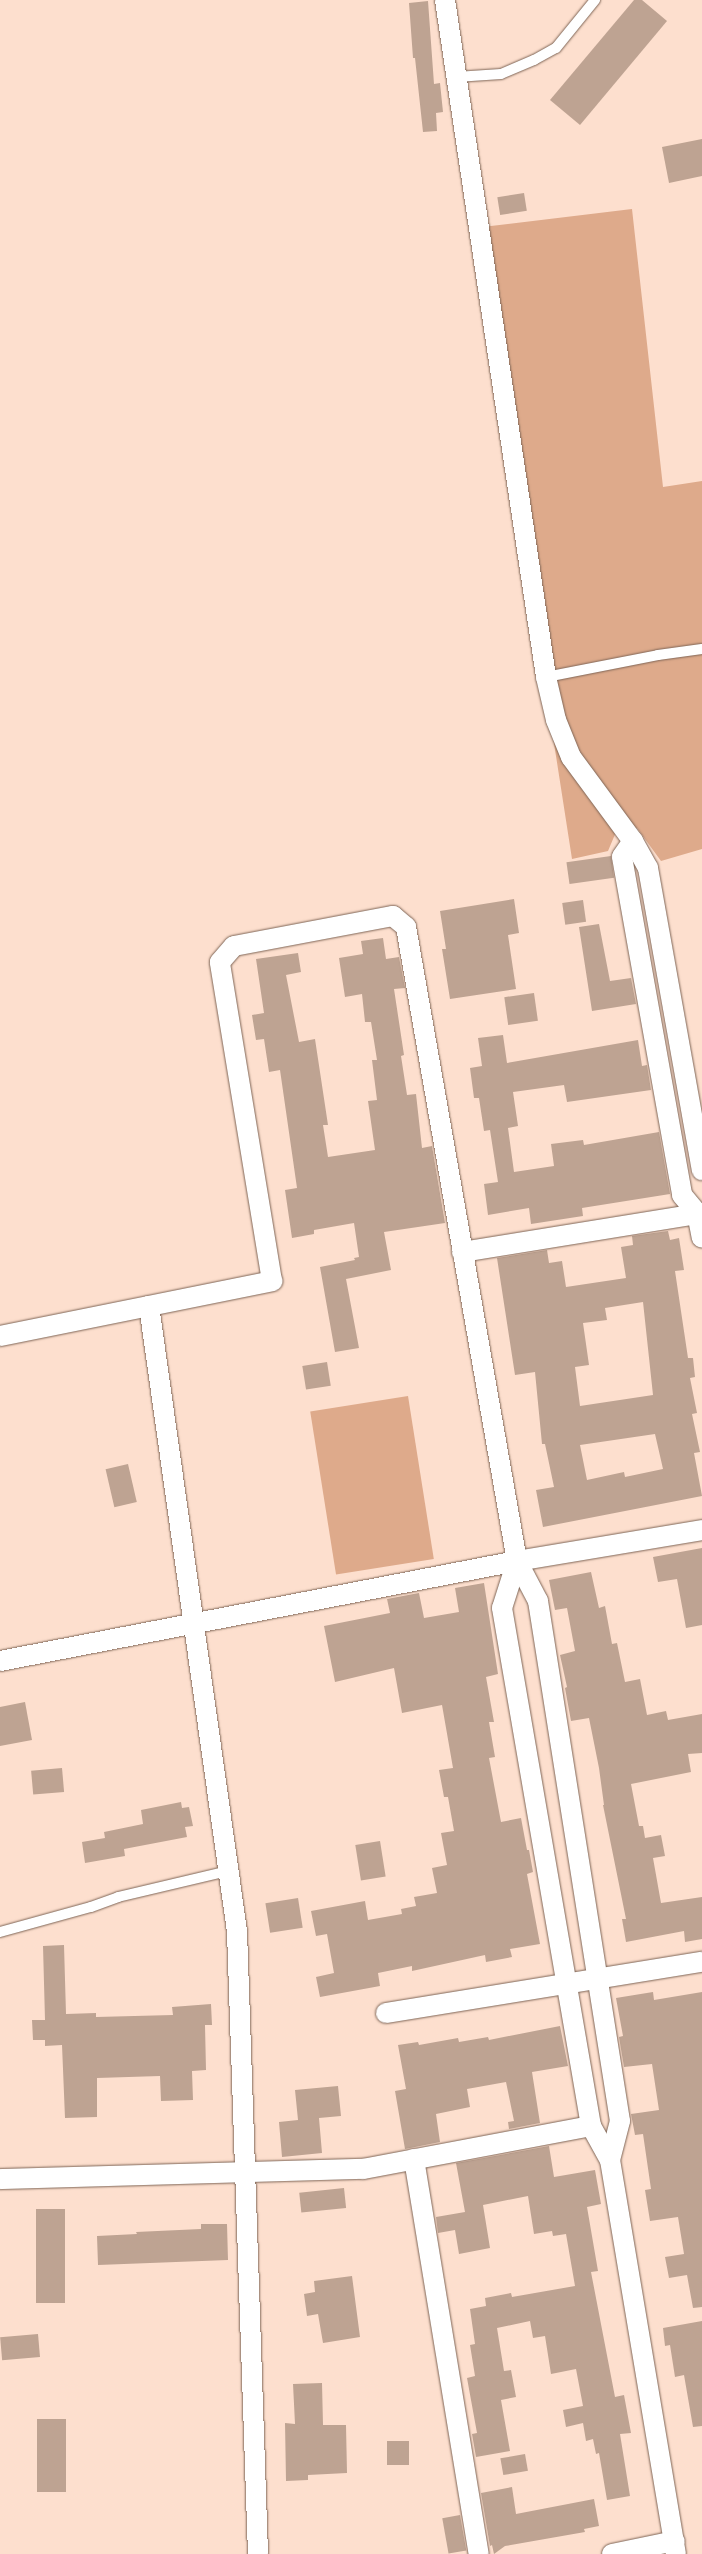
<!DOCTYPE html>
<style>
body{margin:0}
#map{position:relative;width:702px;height:2554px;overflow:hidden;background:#fddfce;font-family:"Titillium Web",sans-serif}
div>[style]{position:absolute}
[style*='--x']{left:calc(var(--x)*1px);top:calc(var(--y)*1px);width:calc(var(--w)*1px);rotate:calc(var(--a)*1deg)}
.green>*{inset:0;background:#deaa8b;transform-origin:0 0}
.building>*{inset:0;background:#bea392;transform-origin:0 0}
.roads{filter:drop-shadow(0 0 1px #7e6556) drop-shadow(0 0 1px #7e6556)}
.lane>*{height:10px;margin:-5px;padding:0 5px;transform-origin:5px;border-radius:5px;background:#fff}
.street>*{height:20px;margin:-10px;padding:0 10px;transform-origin:10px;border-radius:10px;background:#fff}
span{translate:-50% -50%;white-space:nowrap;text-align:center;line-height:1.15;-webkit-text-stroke:4.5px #fdf1ea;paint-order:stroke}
</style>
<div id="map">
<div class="green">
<i style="clip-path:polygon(632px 209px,663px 487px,702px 481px,702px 849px,661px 861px,637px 828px,616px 832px,608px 851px,572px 859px,474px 228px)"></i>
<i style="left:408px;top:1396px;width:165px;height:99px;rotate:81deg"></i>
</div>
<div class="building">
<i style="clip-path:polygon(634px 0,642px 0,667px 21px,580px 125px,550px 100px)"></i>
<i style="clip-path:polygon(428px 1px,434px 84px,440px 83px,443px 112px,436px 113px,437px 131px,423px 132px,415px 58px,413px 58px,409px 3px)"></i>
<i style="clip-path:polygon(702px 139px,702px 176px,669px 183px,662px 147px)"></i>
<i style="left:524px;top:193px;width:18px;height:27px;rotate:81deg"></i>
<i style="left:611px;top:856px;width:22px;height:45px;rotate:82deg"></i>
<i style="clip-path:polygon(514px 899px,519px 933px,508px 935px,516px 989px,450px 999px,442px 949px,446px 949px,440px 911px)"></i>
<i style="left:583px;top:900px;width:22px;height:21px;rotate:82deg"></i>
<i style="clip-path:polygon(599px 924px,610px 981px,631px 978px,636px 1004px,592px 1011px,579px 927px)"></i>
<i style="clip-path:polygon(383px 938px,386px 959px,399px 957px,405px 988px,394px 989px,404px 1055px,401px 1056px,407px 1095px,416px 1094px,422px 1148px,432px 1146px,445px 1223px,384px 1232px,391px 1270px,346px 1279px,359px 1348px,335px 1352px,320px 1267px,355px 1260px,354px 1258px,359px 1257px,354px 1223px,314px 1230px,314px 1234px,292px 1238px,285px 1190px,297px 1188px,280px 1070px,269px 1072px,264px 1039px,256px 1040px,252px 1015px,264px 1013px,256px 959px,298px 953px,301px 972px,286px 975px,299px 1042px,315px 1039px,328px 1125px,323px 1125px,328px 1157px,375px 1150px,368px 1101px,377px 1100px,372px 1060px,377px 1060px,371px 1022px,365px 1022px,362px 994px,345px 997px,339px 958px,363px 954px,361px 941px)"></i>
<i style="left:534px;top:993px;width:28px;height:30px;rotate:82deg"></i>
<i style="clip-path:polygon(503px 1035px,507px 1063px,638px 1040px,642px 1066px,647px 1065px,651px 1090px,567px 1102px,564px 1085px,513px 1092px,518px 1126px,508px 1128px,514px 1172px,554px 1166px,551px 1144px,583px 1140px,584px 1145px,659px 1132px,670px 1194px,582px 1208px,583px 1216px,531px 1224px,529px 1208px,488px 1215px,484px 1184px,498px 1182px,490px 1130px,484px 1131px,479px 1098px,474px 1098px,470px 1068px,482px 1066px,478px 1038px)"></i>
<i style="clip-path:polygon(evenodd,668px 1231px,670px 1240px,679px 1238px,684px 1270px,675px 1271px,688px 1358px,693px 1358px,695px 1377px,690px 1378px,697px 1413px,692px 1414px,700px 1452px,694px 1453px,702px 1496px,543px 1527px,536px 1490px,554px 1487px,545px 1444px,542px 1444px,535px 1372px,515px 1375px,497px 1258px,547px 1250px,549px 1263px,562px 1261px,566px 1287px,626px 1278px,621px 1247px,633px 1245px,632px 1236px,668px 1231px,643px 1302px,653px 1395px,580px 1406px,575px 1367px,589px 1365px,583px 1323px,607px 1320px,605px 1308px,643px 1302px,668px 1231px,655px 1434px,663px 1469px,625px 1477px,624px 1472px,587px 1480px,580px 1445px,655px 1434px)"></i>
<i style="left:327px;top:1362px;width:24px;height:25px;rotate:81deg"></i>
<i style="left:128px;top:1464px;width:39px;height:23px;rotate:77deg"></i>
<i style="clip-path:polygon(702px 1548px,702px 1625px,686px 1628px,677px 1579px,658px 1582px,653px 1557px)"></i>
<i style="clip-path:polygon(591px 1572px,599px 1608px,605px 1606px,612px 1644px,617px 1643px,625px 1682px,640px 1679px,647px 1715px,666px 1711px,668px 1720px,702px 1714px,702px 1753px,688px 1754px,691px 1772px,631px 1784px,639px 1826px,643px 1826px,645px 1838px,661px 1835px,665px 1856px,653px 1858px,661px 1903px,702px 1897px,702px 1939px,685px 1942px,684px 1931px,626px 1942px,622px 1919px,626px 1919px,603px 1805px,604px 1805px,599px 1768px,589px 1718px,571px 1721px,565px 1688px,567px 1687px,560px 1655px,575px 1651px,567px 1608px,555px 1610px,549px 1580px)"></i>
<i style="clip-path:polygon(484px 1583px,498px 1674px,486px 1677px,494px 1722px,489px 1722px,495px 1757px,489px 1758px,501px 1822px,521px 1818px,527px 1850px,529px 1850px,533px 1872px,527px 1874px,540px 1944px,510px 1949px,512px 1957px,486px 1962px,485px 1955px,412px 1971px,412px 1966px,378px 1973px,380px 1986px,320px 1997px,316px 1977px,334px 1973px,327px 1934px,316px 1936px,311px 1911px,365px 1901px,368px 1920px,402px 1914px,401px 1909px,416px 1906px,414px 1897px,437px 1893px,432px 1868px,447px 1865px,441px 1833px,454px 1831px,448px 1797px,444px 1797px,439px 1770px,453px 1768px,442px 1705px,402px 1713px,394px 1668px,335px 1682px,324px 1626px,390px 1613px,387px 1599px,419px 1593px,424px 1618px,459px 1612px,455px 1588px)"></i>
<i style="clip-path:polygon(25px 1702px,32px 1740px,0 1746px,0 1707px)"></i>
<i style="left:62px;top:1768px;width:24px;height:31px;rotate:85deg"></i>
<i style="clip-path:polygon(181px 1802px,182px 1808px,189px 1807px,193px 1826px,185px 1827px,187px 1837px,124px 1849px,125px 1856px,85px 1863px,82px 1842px,105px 1838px,104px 1832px,143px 1824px,141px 1810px)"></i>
<i style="left:380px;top:1841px;width:36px;height:25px;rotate:81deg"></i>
<i style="left:298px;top:1898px;width:30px;height:33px;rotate:81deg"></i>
<i style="clip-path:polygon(64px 1945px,66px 2014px,96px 2013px,96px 2017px,173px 2015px,172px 2007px,211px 2004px,212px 2025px,205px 2025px,206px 2070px,192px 2071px,193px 2100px,161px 2101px,160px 2076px,97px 2078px,97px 2117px,65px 2118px,62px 2045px,45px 2046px,45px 2040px,33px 2040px,32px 2020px,45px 2020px,43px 1946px)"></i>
<i style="clip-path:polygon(653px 1992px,654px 2000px,702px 1992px,702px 2307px,693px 2308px,687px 2275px,669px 2278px,665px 2257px,684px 2254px,678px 2217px,650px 2221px,645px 2190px,651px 2189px,643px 2134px,635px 2135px,631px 2114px,659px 2110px,652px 2064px,624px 2067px,619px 2037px,623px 2036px,616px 1998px)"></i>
<i style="clip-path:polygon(560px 2026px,568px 2066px,532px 2072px,540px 2123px,509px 2129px,508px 2122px,514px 2121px,506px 2082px,467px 2089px,470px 2107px,436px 2114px,440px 2142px,405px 2149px,395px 2091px,406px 2089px,398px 2045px,418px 2042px,419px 2045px,458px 2038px,459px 2042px,488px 2037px,489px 2040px)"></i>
<i style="clip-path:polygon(338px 2086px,341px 2116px,319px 2118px,322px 2153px,282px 2157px,279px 2122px,298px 2120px,295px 2090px)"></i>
<i style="clip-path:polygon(549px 2146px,554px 2177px,595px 2170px,601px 2204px,587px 2207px,598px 2271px,591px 2272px,615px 2397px,624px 2395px,631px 2433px,620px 2434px,630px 2496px,607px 2500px,599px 2453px,596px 2454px,593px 2439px,586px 2441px,583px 2423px,566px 2427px,563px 2410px,583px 2406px,576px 2369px,551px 2374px,545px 2336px,533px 2338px,530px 2321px,497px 2328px,504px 2371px,511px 2370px,516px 2397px,501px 2400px,510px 2451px,476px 2457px,472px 2434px,477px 2433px,467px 2378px,475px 2376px,470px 2345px,475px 2344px,470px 2309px,486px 2306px,485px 2298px,511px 2293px,512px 2297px,575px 2286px,566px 2234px,553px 2236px,552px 2231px,534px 2234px,528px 2196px,483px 2205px,490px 2248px,459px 2254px,455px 2230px,438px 2233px,436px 2217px,465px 2212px,456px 2163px)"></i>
<i style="left:344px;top:2188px;width:20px;height:45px;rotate:84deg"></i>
<i style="left:36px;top:2209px;width:29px;height:94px"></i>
<i style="clip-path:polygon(201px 2224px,227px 2224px,228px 2260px,98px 2265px,97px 2236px,137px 2234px,136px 2232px,201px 2229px)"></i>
<i style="clip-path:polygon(352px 2276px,360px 2337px,323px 2343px,318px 2314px,307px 2316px,304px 2294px,315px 2292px,314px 2281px)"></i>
<i style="clip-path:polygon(702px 2321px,702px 2426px,693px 2427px,684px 2375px,675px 2377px,670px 2345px,665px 2346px,663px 2328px)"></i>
<i style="left:38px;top:2334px;width:23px;height:38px;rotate:85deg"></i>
<i style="clip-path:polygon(322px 2383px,323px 2425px,346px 2425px,347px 2473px,308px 2475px,308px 2480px,286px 2481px,285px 2423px,295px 2424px,293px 2384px)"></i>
<i style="left:37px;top:2419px;width:29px;height:73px"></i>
<i style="left:409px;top:2441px;width:24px;height:22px;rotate:90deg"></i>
<i style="left:525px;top:2454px;width:17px;height:25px;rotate:80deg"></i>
<i style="clip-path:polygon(512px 2487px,516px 2514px,594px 2499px,599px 2526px,584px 2529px,585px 2532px,505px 2546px,494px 2554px,492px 2545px,490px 2546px,481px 2493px)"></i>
<i style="left:460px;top:2515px;width:36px;height:18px;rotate:80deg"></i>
</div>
<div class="roads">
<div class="lane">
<i style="--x:456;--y:77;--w:45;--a:-3.8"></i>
<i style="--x:501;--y:74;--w:36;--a:-23"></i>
<i style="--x:534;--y:60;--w:25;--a:-29"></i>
<i style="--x:556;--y:48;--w:62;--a:-50.9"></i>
<i style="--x:546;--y:677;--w:114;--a:-11.1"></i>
<i style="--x:658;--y:655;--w:44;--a:-7.8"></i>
<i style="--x:0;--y:1932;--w:94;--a:-15.4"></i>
<i style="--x:91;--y:1907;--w:29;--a:-20"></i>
<i style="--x:118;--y:1897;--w:113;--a:-13.3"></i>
</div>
<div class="street">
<i style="--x:445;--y:0;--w:684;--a:81.51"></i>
<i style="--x:546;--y:677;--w:44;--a:76.9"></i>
<i style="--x:556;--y:720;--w:40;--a:68"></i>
<i style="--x:571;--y:757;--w:104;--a:53.6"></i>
<i style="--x:633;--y:841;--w:31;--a:61"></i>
<i style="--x:648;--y:868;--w:307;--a:79.9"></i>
<i style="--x:633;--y:841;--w:19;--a:125"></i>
<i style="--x:622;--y:857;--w:343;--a:79.9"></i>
<i style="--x:682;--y:1195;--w:23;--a:50"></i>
<i style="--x:697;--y:1213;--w:25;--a:79"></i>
<i style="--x:462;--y:1252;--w:243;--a:-9.2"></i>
<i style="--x:149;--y:1306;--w:631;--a:81.99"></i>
<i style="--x:237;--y:1931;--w:623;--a:88.07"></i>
<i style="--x:0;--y:1336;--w:278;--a:-11.4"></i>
<i style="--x:272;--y:1281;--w:323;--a:-99.3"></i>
<i style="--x:220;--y:962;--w:21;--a:-49"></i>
<i style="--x:234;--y:946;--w:162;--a:-10.7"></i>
<i style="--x:393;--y:916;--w:17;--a:40"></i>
<i style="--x:406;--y:927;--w:644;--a:80.07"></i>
<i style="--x:517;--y:1561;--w:45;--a:62.3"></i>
<i style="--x:538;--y:1601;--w:526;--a:81.04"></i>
<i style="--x:620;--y:2121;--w:40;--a:104.4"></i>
<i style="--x:517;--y:1561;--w:49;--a:107.7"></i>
<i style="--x:502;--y:1608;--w:526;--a:80.25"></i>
<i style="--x:591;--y:2126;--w:39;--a:61"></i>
<i style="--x:610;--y:2160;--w:399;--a:80.5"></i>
<i style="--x:0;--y:1661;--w:527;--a:-10.95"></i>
<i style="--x:517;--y:1561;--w:188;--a:-9.5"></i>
<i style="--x:386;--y:2013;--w:320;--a:-9.2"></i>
<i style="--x:414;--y:2159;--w:400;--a:80.7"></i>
<i style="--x:0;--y:2179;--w:363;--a:-1.6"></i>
<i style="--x:363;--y:2169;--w:232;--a:-10.7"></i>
<i style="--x:612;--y:2554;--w:64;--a:-11.7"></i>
</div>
</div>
</div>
